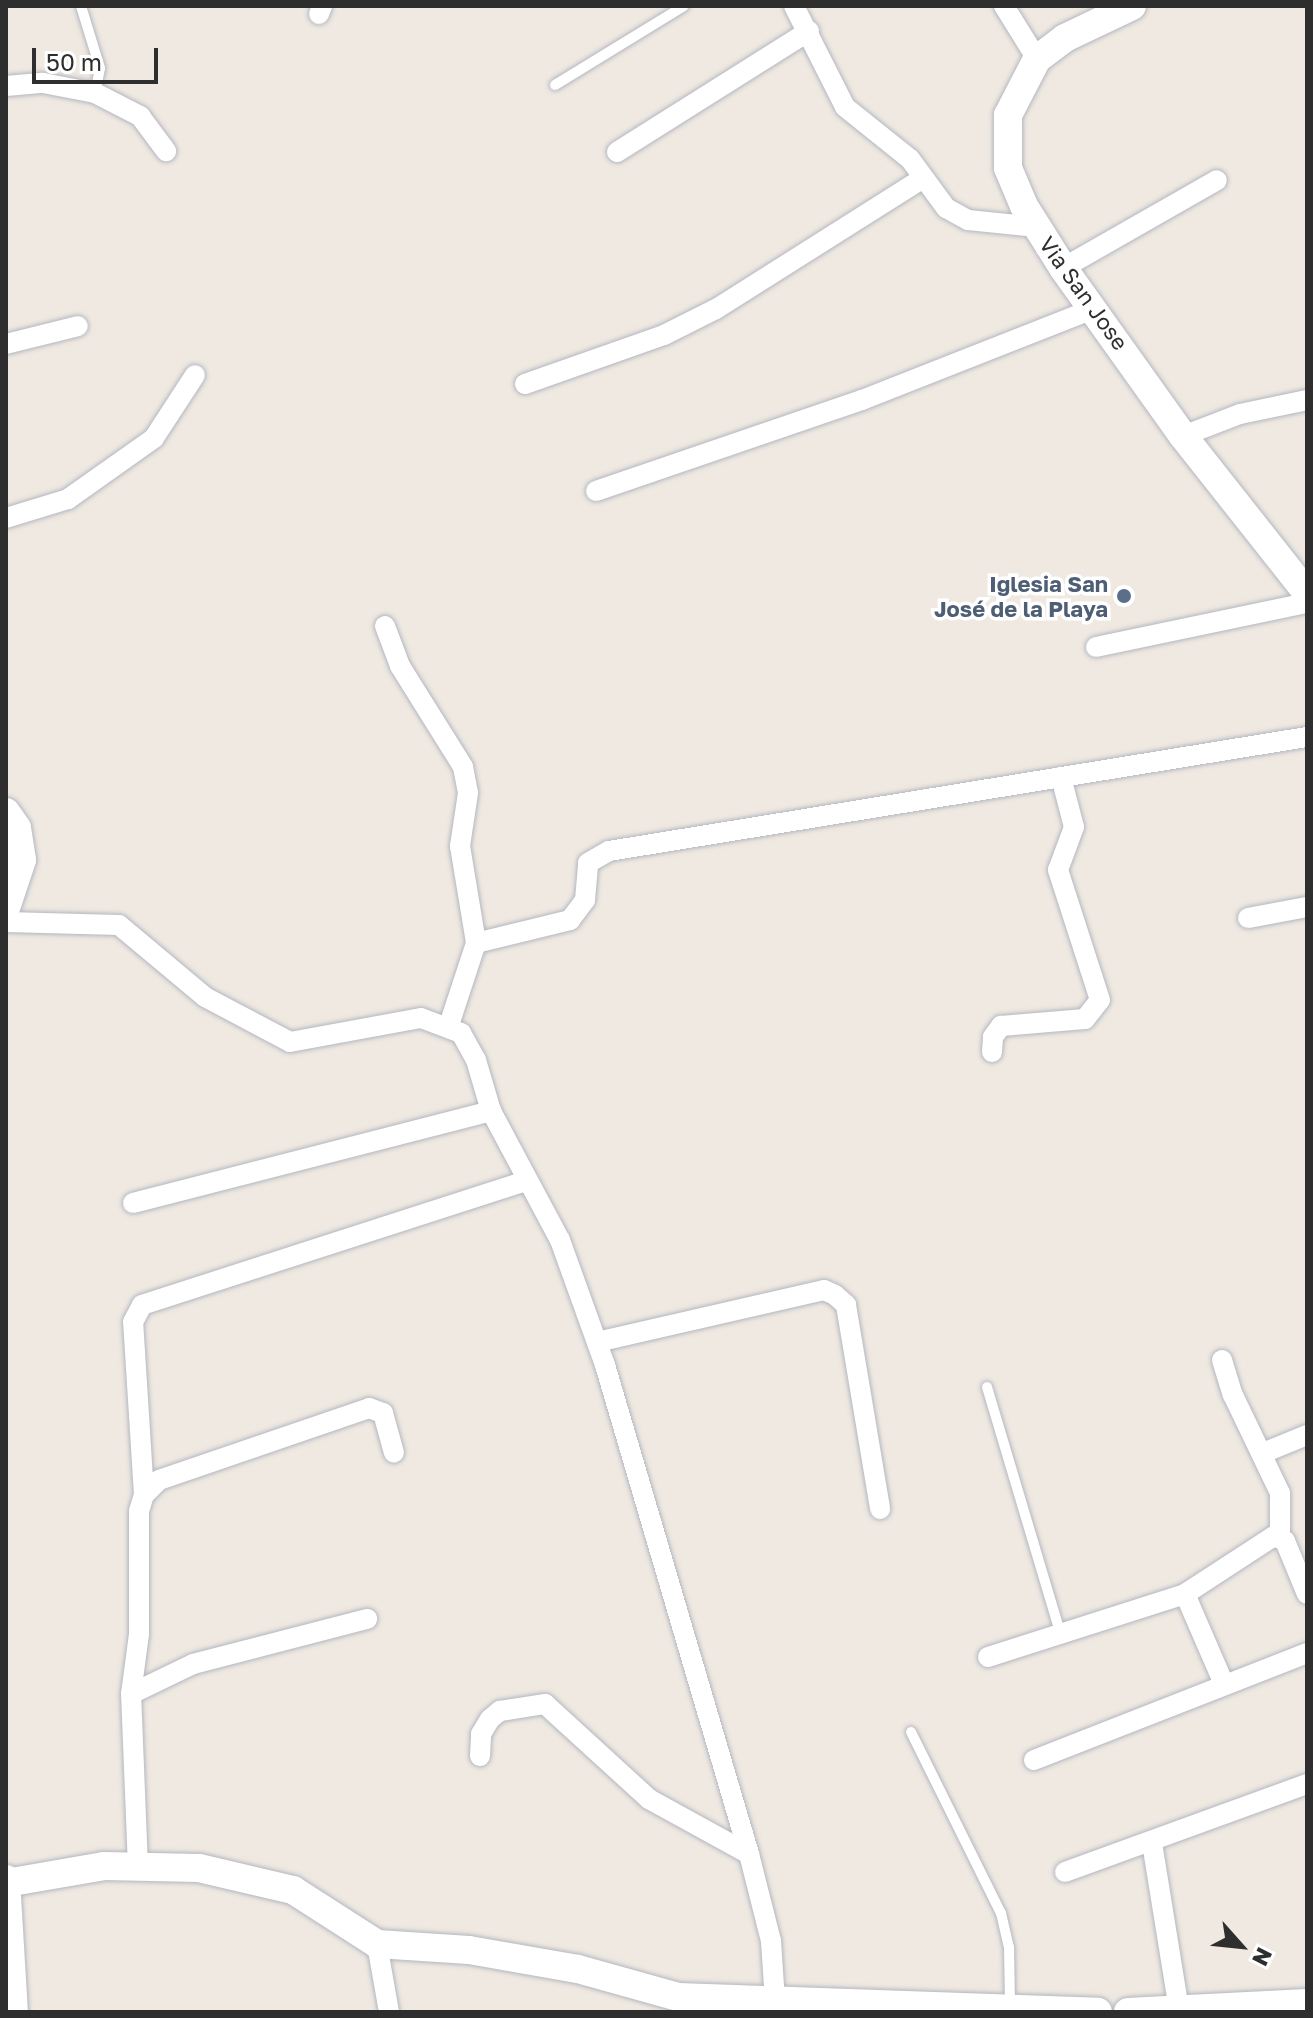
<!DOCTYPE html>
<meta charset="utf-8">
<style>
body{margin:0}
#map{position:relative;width:1313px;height:2018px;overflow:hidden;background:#efe9e1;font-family:"Golos Text",sans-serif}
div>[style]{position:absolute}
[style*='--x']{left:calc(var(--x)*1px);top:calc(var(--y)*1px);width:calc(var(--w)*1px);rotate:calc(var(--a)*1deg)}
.roads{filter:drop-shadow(0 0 2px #b4b7c1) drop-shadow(0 0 2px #b4b7c1)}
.lane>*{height:10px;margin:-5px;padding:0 5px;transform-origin:5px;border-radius:5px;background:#fff}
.street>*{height:20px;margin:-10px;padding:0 10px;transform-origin:10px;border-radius:10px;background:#fff}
.secondary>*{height:28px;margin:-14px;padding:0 14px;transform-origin:14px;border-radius:14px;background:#fff}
.dots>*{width:22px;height:22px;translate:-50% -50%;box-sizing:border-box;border:4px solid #fff;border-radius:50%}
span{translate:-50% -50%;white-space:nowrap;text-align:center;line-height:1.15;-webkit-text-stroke:7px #fff;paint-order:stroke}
.street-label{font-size:22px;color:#2e2e2e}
.service-label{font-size:22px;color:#4e5e75;font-weight:700}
.right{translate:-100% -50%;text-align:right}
.frame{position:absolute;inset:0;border:8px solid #2e2e2e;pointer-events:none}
.north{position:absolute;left:1201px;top:1906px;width:80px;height:80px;-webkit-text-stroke:6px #fff;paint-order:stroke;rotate:117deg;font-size:22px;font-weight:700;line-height:32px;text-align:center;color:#2e2e2e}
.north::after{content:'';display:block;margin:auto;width:28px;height:36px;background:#2e2e2e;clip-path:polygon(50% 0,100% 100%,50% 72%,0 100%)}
.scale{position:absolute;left:32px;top:48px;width:126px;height:36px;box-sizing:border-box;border:4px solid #2e2e2e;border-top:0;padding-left:10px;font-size:24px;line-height:28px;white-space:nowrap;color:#2e2e2e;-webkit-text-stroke:6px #fff;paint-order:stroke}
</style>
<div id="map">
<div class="roads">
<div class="lane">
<i style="--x:81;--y:6;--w:65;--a:73"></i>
<i style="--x:100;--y:68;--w:25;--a:101"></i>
<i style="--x:555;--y:85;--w:151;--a:-31.5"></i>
<i style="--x:987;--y:1387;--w:260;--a:73.4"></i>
<i style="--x:911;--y:1732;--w:202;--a:63.6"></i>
<i style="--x:1001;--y:1913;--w:35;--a:77"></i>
<i style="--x:1009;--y:1947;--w:60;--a:89"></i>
</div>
<div class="street">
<i style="--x:794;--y:6;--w:113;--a:63.2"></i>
<i style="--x:845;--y:107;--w:83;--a:38.7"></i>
<i style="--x:910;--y:159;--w:61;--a:53.7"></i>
<i style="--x:946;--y:208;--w:25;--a:29"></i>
<i style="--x:968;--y:220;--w:69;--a:5.8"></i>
<i style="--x:1004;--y:6;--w:62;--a:58.1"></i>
<i style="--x:319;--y:14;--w:9;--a:-69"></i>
<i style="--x:6;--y:86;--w:37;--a:-5"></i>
<i style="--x:43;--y:83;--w:53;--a:10.9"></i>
<i style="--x:95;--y:93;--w:51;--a:27.1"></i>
<i style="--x:140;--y:116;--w:44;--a:53.4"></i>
<i style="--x:617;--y:152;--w:227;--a:-32.2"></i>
<i style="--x:1063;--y:268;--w:177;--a:-29.7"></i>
<i style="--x:6;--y:344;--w:74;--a:-14"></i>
<i style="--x:525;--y:384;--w:147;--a:-19.4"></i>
<i style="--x:664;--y:335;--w:58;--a:-26.6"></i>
<i style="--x:716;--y:309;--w:245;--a:-32.3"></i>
<i style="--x:1183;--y:436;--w:61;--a:-21.1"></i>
<i style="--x:1240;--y:414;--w:68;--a:-11.8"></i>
<i style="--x:596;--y:491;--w:281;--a:-18.9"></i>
<i style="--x:862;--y:400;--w:251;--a:-21.5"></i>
<i style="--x:6;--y:518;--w:65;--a:-17"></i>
<i style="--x:68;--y:499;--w:105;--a:-35.3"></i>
<i style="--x:154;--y:438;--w:75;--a:-56.9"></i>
<i style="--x:385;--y:626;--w:43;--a:69.4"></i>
<i style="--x:400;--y:666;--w:119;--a:58"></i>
<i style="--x:463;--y:767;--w:26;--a:79"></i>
<i style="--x:468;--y:793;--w:54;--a:98.6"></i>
<i style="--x:460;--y:846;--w:98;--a:80.6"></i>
<i style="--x:476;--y:943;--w:86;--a:108.2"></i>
<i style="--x:1096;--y:647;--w:216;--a:-11.8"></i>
<i style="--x:1248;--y:918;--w:60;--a:-10.6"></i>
<i style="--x:6;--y:922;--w:113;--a:1.5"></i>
<i style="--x:119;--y:925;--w:112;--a:39.9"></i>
<i style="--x:205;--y:997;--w:96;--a:27.9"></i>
<i style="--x:290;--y:1042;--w:133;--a:-10.4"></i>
<i style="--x:421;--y:1018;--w:43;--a:20.6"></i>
<i style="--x:461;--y:1033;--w:31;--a:61"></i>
<i style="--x:476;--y:1060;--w:53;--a:73.6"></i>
<i style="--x:491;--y:1111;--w:146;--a:61.9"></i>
<i style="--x:560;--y:1240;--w:133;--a:70.2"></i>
<i style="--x:605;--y:1365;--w:510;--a:73.59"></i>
<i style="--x:749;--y:1854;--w:90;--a:75.8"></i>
<i style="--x:771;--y:1941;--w:60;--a:86.2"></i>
<i style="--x:476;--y:943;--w:97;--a:-13.7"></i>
<i style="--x:570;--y:920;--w:25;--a:-53"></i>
<i style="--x:585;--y:900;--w:37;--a:-85"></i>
<i style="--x:588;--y:863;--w:24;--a:-30"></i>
<i style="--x:609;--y:851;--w:707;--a:-9.28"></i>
<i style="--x:992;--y:1052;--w:15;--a:-86"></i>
<i style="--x:993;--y:1037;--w:14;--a:-54"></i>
<i style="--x:1001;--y:1026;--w:84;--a:-4.8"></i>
<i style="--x:1085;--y:1019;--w:24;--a:-52"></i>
<i style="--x:1100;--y:1000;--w:137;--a:-107.9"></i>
<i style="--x:1058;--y:870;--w:46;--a:-69.6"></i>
<i style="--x:1074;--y:827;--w:52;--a:-104.6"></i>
<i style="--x:133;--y:1203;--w:370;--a:-14.4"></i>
<i style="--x:597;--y:1342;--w:233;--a:-12.9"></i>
<i style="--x:824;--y:1290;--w:12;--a:24"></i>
<i style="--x:835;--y:1295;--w:15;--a:42"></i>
<i style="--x:846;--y:1305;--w:207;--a:80.5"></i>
<i style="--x:1222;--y:1360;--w:37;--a:73"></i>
<i style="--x:1233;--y:1395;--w:109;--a:64.4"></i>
<i style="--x:1280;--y:1493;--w:43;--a:90"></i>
<i style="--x:1263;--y:1453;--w:48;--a:-22.2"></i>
<i style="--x:144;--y:1495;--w:173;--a:-93.6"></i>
<i style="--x:133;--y:1322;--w:19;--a:-62"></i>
<i style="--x:142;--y:1305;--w:404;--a:-17.9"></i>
<i style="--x:1185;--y:1594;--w:96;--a:66.6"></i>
<i style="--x:988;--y:1657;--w:207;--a:-17.7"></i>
<i style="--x:1185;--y:1594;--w:106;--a:-33.1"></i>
<i style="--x:1274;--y:1536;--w:12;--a:24"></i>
<i style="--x:1285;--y:1541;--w:57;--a:67.5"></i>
<i style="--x:131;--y:1694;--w:69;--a:-25.8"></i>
<i style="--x:193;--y:1664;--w:180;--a:-14.5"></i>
<i style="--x:480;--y:1756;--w:22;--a:-87"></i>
<i style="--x:481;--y:1734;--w:17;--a:-59"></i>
<i style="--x:490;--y:1719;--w:13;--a:-39"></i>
<i style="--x:500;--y:1711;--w:46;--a:-8.8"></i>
<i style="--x:545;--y:1704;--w:141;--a:42.4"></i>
<i style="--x:649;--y:1799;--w:114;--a:28.8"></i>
<i style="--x:1034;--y:1760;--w:293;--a:-21.4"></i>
<i style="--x:1152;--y:1843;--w:168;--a:80.8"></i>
<i style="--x:138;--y:1867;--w:173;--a:-92.3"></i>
<i style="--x:131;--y:1694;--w:61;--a:-82.4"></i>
<i style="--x:139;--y:1634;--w:123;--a:-90"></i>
<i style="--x:139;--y:1511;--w:17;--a:-73"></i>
<i style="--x:144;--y:1495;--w:21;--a:-45"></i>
<i style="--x:159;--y:1480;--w:222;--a:-18.9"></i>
<i style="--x:369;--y:1408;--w:15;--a:20"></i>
<i style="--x:383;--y:1413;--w:41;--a:74.6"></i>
<i style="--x:1065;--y:1872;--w:258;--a:-20"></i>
<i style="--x:377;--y:1944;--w:69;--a:80"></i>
</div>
<div class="secondary">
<i style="--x:1132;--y:6;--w:74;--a:154.5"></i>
<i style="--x:1065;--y:38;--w:35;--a:143"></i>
<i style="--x:1037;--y:59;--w:63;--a:117.4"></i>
<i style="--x:1008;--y:115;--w:53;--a:90"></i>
<i style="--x:1008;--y:168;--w:41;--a:67.2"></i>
<i style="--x:1024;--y:206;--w:73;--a:57.8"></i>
<i style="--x:1063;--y:268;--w:206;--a:54.5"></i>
<i style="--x:1183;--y:436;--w:200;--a:51.7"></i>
<i style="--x:6;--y:812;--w:19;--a:55"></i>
<i style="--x:17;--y:828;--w:32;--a:81"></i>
<i style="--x:22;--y:860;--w:51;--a:108.4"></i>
<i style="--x:6;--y:1879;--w:133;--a:86.6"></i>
<i style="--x:6;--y:1883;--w:99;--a:-9.8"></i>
<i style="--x:104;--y:1866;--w:95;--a:1.2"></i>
<i style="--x:199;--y:1868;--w:97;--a:13.2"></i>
<i style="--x:293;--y:1890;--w:100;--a:32.7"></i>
<i style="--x:377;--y:1944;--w:92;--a:3.7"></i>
<i style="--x:469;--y:1950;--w:111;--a:9.9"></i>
<i style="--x:578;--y:1969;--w:104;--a:15.6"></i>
<i style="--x:678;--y:1997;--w:420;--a:2"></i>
<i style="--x:1128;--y:2012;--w:179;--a:-2.9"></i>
</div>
</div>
<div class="dots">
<i style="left:1124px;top:596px;background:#5c6f8a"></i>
</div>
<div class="street-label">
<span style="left:1084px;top:293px;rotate:54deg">Via San Jose</span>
</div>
<div class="service-label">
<span class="right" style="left:1108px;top:596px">Iglesia San<br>José de la Playa</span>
</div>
<div class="frame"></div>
<div class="north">N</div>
<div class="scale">50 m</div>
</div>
